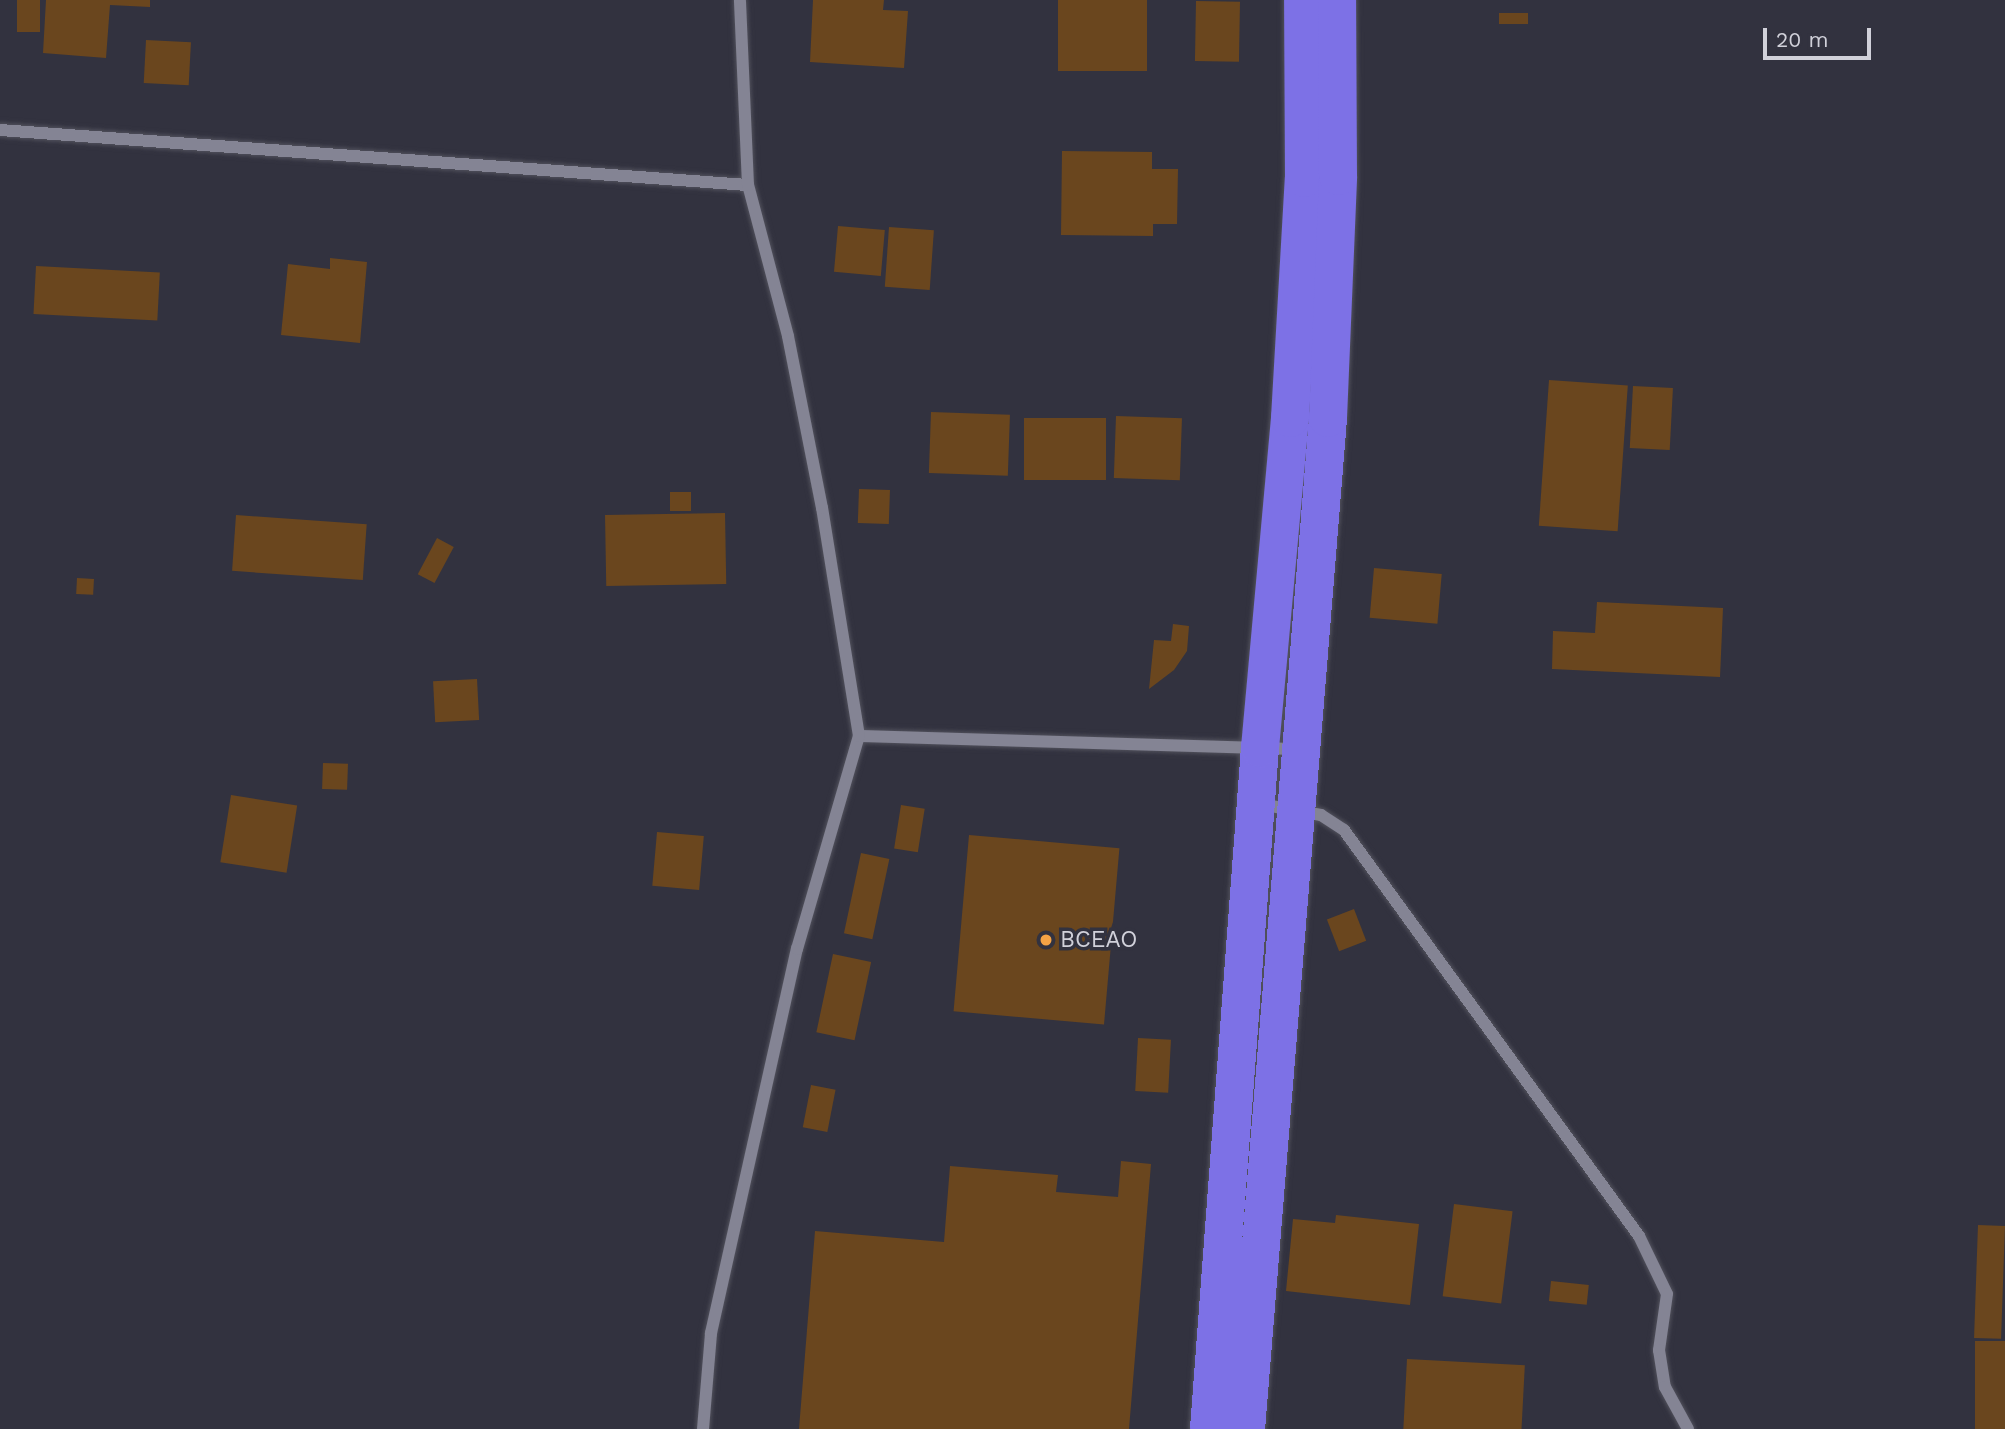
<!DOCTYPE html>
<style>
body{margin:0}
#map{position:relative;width:2005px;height:1429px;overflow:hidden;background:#32323f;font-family:"Work Sans",sans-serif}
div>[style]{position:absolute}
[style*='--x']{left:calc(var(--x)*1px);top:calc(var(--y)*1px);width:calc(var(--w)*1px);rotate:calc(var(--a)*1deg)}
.building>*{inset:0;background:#6a461e;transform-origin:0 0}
.roads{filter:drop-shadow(0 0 2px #51515c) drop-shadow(0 0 2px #51515c)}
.minor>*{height:12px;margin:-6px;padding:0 6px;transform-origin:6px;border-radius:6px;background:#848494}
.highway>*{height:38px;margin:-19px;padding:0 19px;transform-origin:19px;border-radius:19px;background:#7d71e6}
.dots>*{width:19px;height:19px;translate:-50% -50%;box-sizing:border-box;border:4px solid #32323f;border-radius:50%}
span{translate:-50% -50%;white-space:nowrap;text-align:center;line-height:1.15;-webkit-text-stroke:7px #32323f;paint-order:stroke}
.poi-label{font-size:23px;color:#d1d1da}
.left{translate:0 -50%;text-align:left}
.scale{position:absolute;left:1763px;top:28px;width:108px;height:32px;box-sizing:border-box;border:4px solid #d1d1da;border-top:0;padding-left:9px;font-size:21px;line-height:24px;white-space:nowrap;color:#d1d1da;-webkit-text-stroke:5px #32323f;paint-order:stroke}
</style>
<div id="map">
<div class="building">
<i style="left:17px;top:0;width:23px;height:32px"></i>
<i style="clip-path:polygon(46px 0,150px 0,150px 7px,110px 5px,106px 58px,43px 53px)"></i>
<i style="clip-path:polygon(813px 0,884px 0,883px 10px,908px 11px,904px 68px,810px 62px)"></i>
<i style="left:1058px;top:0;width:89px;height:71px"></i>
<i style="left:1196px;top:1px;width:44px;height:60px;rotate:1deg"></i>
<i style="left:1499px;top:13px;width:29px;height:11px"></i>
<i style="left:146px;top:40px;width:45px;height:43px;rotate:3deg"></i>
<i style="clip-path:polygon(1062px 151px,1152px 152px,1152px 169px,1178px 169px,1177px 224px,1153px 224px,1153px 236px,1061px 235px)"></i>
<i style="left:838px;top:226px;width:47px;height:46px;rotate:5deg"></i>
<i style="left:889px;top:227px;width:45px;height:60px;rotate:4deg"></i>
<i style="clip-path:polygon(330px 258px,367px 262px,360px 343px,281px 335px,288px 264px,330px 269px)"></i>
<i style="left:36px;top:266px;width:124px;height:48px;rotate:3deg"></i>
<i style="left:1549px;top:380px;width:79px;height:146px;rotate:4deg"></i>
<i style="left:1633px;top:386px;width:40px;height:62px;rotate:3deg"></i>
<i style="left:931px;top:412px;width:79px;height:61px;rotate:2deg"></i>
<i style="left:1116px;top:416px;width:66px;height:62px;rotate:2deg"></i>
<i style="left:1024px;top:418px;width:82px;height:62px"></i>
<i style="left:859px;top:489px;width:31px;height:34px;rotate:2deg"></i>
<i style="left:670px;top:492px;width:21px;height:19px"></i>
<i style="left:725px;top:513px;width:71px;height:120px;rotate:89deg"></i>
<i style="left:236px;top:515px;width:131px;height:56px;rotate:4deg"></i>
<i style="left:437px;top:538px;width:19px;height:41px;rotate:28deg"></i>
<i style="left:1374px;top:568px;width:68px;height:50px;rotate:5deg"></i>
<i style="left:77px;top:578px;width:17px;height:16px;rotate:3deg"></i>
<i style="clip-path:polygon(1597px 602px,1723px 608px,1720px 677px,1552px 669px,1553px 631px,1595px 633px)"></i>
<i style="clip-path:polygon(1173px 624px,1189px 626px,1187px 651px,1174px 670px,1149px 689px,1154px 640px,1171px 641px)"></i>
<i style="left:477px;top:679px;width:41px;height:44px;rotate:87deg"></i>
<i style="left:323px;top:763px;width:25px;height:26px;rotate:2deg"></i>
<i style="left:231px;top:795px;width:67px;height:68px;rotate:9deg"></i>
<i style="left:901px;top:805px;width:24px;height:44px;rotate:9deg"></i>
<i style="left:657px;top:832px;width:47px;height:54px;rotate:5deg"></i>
<i style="left:969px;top:835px;width:151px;height:177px;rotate:5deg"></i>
<i style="left:861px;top:853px;width:29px;height:82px;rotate:12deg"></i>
<i style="left:1354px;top:909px;width:34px;height:29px;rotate:69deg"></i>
<i style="left:833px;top:954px;width:39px;height:80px;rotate:12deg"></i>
<i style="left:1138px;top:1038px;width:33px;height:53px;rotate:3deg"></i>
<i style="left:811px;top:1085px;width:25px;height:43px;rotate:11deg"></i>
<i style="clip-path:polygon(1121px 1161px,1151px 1164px,1129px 1429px,799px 1429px,815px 1231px,944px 1242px,950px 1166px,1058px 1175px,1056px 1192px,1118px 1197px)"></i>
<i style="left:1454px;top:1204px;width:59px;height:93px;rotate:7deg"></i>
<i style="clip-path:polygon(1336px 1215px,1419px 1224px,1410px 1305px,1286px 1291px,1293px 1219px,1335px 1223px)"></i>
<i style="left:1978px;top:1225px;width:27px;height:113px;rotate:2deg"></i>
<i style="left:1551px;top:1281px;width:38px;height:20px;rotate:6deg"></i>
<i style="left:1975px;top:1341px;width:30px;height:88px"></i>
<i style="left:1407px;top:1359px;width:118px;height:70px;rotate:3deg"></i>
</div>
<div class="roads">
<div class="minor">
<i style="--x:0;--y:130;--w:750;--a:4.21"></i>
<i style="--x:859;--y:736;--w:437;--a:1.7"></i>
<i style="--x:1260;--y:804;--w:62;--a:10.2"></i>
<i style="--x:1321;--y:815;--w:27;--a:33"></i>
<i style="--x:1344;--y:830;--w:502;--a:54"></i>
<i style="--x:1639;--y:1236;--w:64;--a:64.2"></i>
<i style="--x:1667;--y:1294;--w:57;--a:98.1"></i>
<i style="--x:1659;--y:1350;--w:37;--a:81"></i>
<i style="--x:1665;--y:1387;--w:48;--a:61.3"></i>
<i style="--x:703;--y:1429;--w:96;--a:-85.2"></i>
<i style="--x:711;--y:1333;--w:394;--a:-77.4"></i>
<i style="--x:797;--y:949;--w:222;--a:-73.8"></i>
<i style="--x:859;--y:736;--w:231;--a:-99.2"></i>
<i style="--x:822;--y:508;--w:175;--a:-101.2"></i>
<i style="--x:788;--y:336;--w:156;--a:-104.8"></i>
<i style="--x:748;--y:185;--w:185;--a:-92.5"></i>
</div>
<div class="highway">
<i style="--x:1209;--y:1429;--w:683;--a:-85.72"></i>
<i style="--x:1260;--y:748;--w:331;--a:-84.8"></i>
<i style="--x:1290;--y:418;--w:240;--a:-86.7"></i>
<i style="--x:1304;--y:178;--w:178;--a:-90.3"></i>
<i style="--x:1246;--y:1429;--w:1014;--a:-85.36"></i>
<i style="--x:1328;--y:418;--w:242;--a:-87.6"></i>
<i style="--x:1338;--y:176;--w:176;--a:-90.3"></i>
</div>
</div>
<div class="dots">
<i style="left:1046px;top:940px;background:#f5a345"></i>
</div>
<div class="poi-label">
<span class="left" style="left:1060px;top:940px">BCEAO</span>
</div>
<div class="scale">20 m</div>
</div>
